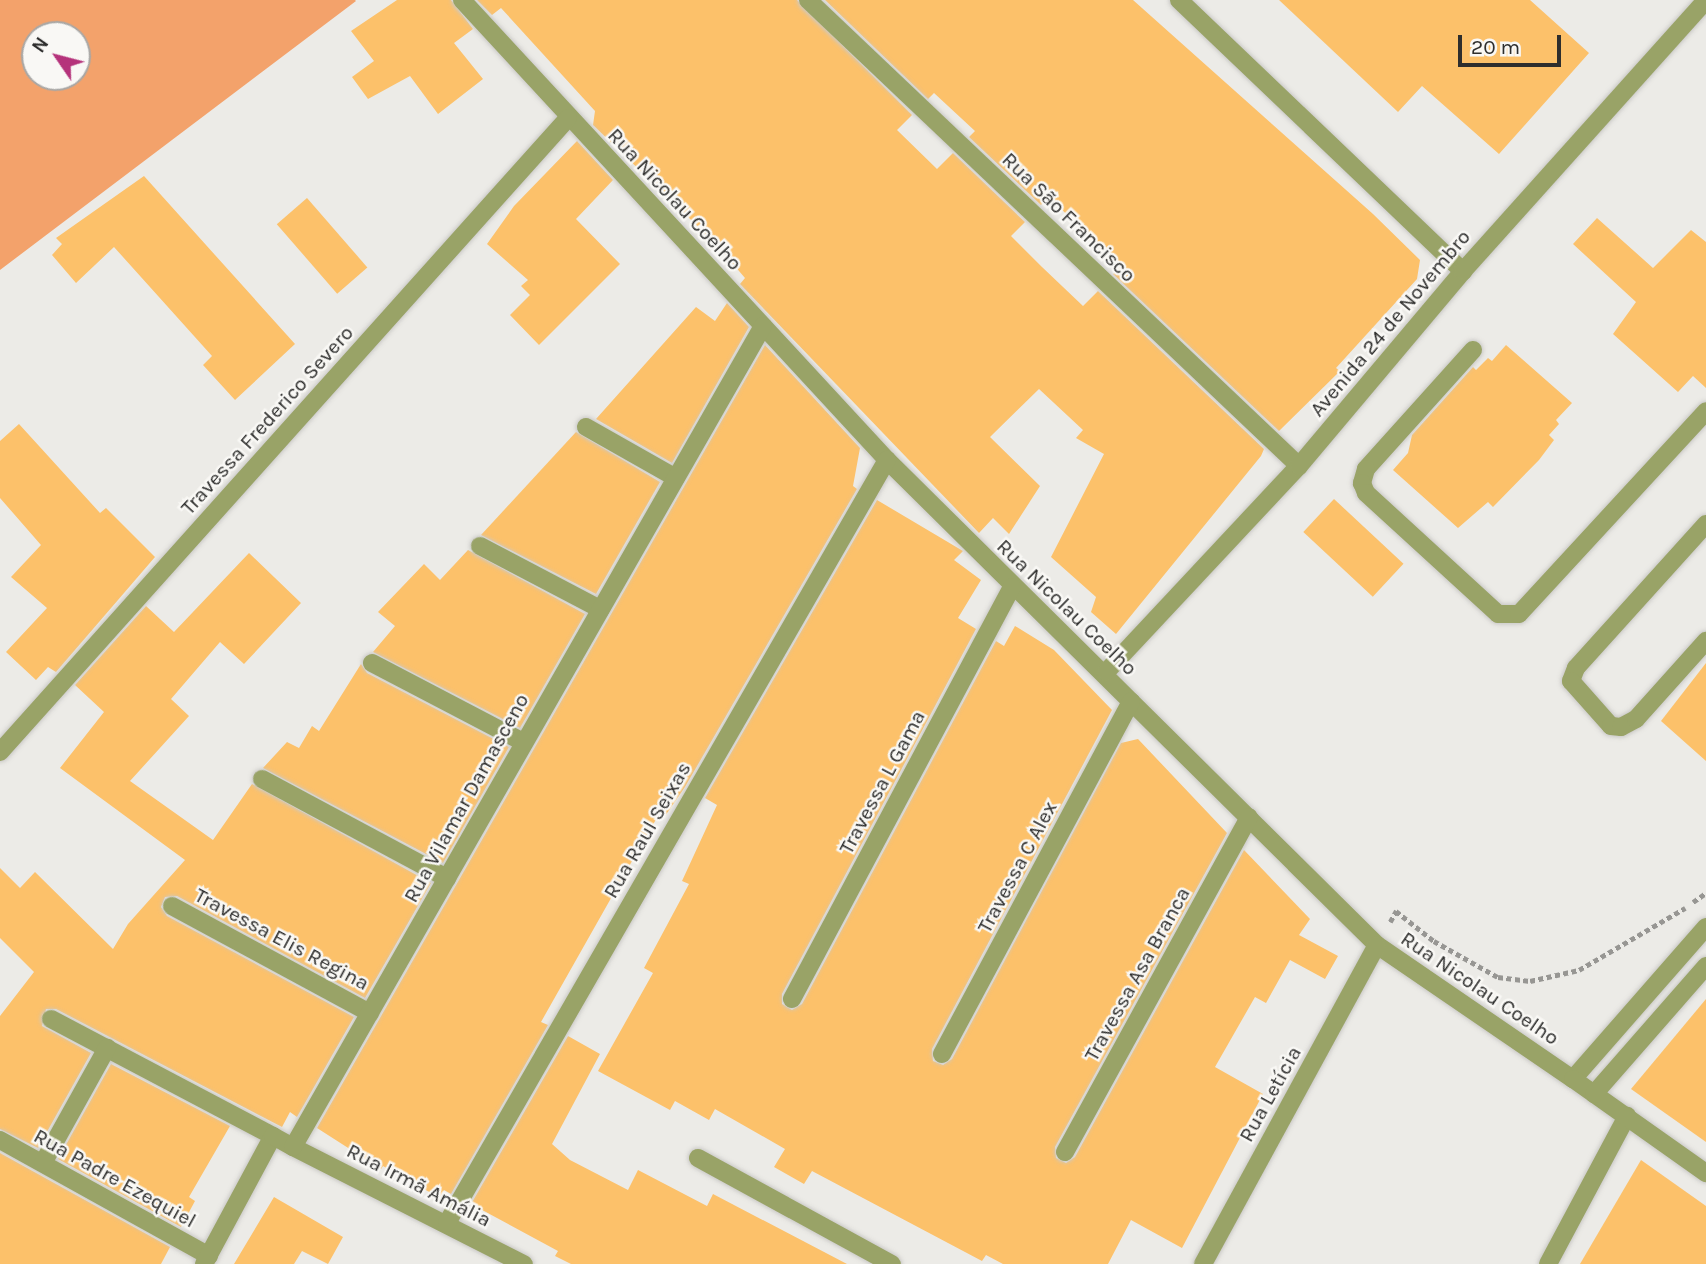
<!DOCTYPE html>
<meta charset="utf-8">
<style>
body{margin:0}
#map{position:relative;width:1706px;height:1264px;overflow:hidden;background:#ecebe7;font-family:Karla,sans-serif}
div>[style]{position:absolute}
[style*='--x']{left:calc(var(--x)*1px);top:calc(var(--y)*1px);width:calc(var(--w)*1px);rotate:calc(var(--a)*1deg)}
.green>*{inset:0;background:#f3a26b}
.building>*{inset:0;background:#fcc16a;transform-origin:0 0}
.path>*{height:4.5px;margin-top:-2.25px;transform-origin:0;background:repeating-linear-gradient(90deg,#979693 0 5px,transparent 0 8.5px)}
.roads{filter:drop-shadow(0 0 2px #cac9c6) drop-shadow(0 0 2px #cac9c6)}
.service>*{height:18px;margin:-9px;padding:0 9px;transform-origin:9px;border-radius:9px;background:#99a367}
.minor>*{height:18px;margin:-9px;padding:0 9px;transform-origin:9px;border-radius:9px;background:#99a367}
.tertiary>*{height:18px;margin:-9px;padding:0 9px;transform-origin:9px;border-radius:9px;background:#99a367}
span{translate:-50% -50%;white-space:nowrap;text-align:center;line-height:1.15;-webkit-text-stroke:5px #f9f8f5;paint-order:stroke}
.street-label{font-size:21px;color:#2e2e2d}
.north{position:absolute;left:21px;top:21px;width:70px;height:70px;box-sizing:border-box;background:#f9f8f5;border:2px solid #a8a7a5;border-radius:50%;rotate:305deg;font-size:19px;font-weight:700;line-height:28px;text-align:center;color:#2e2e2d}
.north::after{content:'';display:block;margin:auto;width:24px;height:32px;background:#b5337b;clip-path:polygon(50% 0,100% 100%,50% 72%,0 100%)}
.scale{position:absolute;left:1458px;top:35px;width:103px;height:32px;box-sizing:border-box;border:4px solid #2e2e2d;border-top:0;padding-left:9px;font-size:21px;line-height:24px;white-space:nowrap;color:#2e2e2d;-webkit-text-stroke:5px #f9f8f5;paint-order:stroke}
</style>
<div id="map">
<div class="green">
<i style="clip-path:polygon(evenodd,0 0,355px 0,356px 1px,0 270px,0 0,35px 35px,77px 35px,77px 77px,35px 77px,35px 35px)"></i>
</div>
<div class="building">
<i style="clip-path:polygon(397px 0,451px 0,473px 29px,454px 43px,483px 79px,438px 114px,410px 76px,368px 99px,352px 77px,374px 61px,351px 31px)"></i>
<i style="clip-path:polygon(477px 0,797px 0,912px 115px,897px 130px,937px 169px,953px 153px,1025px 222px,1011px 236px,1042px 267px,1083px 306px,1098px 291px,1264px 449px,1261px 456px,1116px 634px,1091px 612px,1096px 597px,1051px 557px,1104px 454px,1076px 438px,1083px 430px,1039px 389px,990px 437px,1040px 486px,1009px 534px,993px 518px,979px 533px,740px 284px,745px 278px,716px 244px,593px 125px,595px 111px,501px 8px,492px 15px)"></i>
<i style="clip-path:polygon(825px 0,1133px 0,1373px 214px,1420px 260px,1417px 279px,1336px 368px,1340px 371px,1279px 431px,1113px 274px,1120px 267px,1049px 197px,1041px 205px,969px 137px,975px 131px,934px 93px,928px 99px)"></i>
<i style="clip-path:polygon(1279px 0,1530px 0,1589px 53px,1499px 154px,1422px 86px,1398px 112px)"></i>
<i style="clip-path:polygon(577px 141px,613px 180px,576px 219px,620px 264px,539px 345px,510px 315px,530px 295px,521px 286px,528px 280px,487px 244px,514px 206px)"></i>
<i style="clip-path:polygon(144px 176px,295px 344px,235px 400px,203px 365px,212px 356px,114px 247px,76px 283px,52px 255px,62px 244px,56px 238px)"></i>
<i style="left:307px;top:198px;width:92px;height:40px;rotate:49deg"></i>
<i style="clip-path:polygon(1597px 218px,1653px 268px,1691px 230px,1706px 242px,1706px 388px,1693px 376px,1678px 392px,1613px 334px,1636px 302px,1573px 244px)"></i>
<i style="clip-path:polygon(727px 303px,749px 327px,672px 463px,596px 419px,696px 307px,715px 321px)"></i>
<i style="clip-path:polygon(765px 345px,860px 448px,853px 486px,857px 489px,685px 787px,663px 819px,658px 816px,636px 854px,541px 1022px,548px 1025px,451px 1194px,444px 1190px,440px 1198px,383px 1166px,381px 1169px,317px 1128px)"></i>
<i style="clip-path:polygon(1506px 345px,1572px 403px,1556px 420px,1559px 424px,1549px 435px,1554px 440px,1539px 460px,1493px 507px,1488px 502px,1458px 528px,1393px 470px,1408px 453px,1412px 435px,1473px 367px,1476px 370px,1488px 358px,1492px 361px)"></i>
<i style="clip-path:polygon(19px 424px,100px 513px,106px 508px,155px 557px,56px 672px,48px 667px,36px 680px,6px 652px,47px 608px,11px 577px,41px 545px,0 498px,0 441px)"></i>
<i style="clip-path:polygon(576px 432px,660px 482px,596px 594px,481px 535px)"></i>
<i style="left:1334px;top:499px;width:95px;height:45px;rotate:43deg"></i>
<i style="clip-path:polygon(877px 500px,963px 551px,954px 560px,981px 580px,958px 618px,976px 629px,782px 994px,782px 1004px,792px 1010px,802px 1004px,996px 641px,1004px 646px,1015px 626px,1054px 650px,1112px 710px,932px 1049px,933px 1061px,943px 1065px,952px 1059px,1121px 743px,1138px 739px,1227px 833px,1055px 1147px,1056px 1158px,1066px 1163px,1075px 1157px,1244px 850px,1310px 919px,1299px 935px,1338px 956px,1325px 979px,1290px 960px,1266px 1003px,1255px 997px,1215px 1067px,1263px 1094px,1182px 1248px,1131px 1220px,1108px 1264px,1003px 1264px,986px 1255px,982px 1261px,812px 1171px,804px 1184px,774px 1167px,785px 1149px,715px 1109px,709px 1120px,675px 1101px,670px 1110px,598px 1071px,653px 973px,644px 968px,689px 884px,682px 881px,717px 805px,705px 798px)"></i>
<i style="clip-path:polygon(468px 550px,585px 614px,520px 728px,373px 652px,395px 626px,378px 612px,424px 564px,440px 580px)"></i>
<i style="clip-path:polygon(249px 553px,301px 603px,244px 664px,220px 642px,171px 699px,189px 716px,130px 781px,213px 840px,252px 784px,431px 883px,365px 998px,177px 896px,165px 897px,161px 907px,167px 916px,354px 1017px,297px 1117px,290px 1112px,282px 1127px,56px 1009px,46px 1009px,42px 1026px,91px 1053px,38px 1148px,0 1129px,0 1016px,34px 972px,0 938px,0 868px,20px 888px,35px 872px,113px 949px,128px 924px,185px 860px,60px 768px,104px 712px,75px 685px,146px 606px,174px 632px)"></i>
<i style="clip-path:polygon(1706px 663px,1706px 761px,1661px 721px)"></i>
<i style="clip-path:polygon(361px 664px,367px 673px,509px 747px,443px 863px,263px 768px,287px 742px,299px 748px,312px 726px,319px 731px)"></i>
<i style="clip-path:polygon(1706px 999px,1706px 1142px,1631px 1089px)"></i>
<i style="clip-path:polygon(568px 1036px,600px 1054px,552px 1144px,570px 1160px,628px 1190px,638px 1170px,707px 1206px,713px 1194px,847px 1264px,571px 1264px,555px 1256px,558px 1251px,471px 1204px)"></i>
<i style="clip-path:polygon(111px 1064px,230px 1126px,189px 1197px,195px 1201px,181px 1227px,58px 1159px)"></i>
<i style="clip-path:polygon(0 1153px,170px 1247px,161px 1264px,0 1264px)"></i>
<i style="clip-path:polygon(1641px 1160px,1706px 1206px,1706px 1264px,1580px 1264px)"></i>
<i style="clip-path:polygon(274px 1197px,343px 1237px,328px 1264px,302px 1251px,294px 1264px,234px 1264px)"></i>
</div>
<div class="path">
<i style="--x:1693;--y:902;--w:16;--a:-35"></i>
<i style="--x:1390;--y:922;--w:13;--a:-61"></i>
<i style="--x:1396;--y:911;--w:48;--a:38.3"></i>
<i style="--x:1434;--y:941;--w:73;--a:29.4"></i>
<i style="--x:1498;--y:977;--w:32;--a:7"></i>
<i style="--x:1530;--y:981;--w:50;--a:-12.7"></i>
<i style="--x:1579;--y:970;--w:123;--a:-30.3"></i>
</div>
<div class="roads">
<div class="service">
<i style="--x:1473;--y:350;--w:160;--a:132"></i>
<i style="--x:1366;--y:469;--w:15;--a:106"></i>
<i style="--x:1362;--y:483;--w:11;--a:68"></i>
<i style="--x:1366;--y:493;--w:179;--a:42.5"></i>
<i style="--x:1498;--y:614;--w:21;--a:0"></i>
<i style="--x:1519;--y:614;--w:276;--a:-47.3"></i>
<i style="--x:1706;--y:524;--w:194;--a:132.1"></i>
<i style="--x:1576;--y:668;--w:14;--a:111"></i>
<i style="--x:1571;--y:681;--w:60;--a:48.4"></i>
<i style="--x:1611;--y:726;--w:10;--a:6"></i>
<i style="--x:1621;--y:727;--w:17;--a:-28"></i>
<i style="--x:1636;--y:719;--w:105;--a:-48.1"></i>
</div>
<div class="minor">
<i style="--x:462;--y:0;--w:626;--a:47.26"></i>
<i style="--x:887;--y:460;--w:689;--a:44.71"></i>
<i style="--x:1377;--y:945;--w:237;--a:34.4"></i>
<i style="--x:808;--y:0;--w:677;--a:43.5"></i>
<i style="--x:1179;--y:0;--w:393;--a:43.7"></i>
<i style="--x:586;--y:427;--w:103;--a:29.5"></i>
<i style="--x:480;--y:546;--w:136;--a:27.7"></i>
<i style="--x:372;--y:663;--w:170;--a:27.6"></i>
<i style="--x:1106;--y:672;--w:282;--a:-46.9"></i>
<i style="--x:1299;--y:466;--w:255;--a:-49.9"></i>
<i style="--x:1463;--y:271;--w:364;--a:-48.1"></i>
<i style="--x:0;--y:752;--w:851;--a:-48.14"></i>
<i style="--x:262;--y:779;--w:210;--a:28.2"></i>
<i style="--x:172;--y:906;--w:225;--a:28.4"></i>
<i style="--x:792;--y:999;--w:467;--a:-61.9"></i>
<i style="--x:51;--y:1019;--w:251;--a:27.8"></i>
<i style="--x:942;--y:1054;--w:400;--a:-61.8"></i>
<i style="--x:0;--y:1140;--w:239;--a:29"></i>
<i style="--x:293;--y:1147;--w:259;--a:26.9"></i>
<i style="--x:1065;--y:1152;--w:382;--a:-61.2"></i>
<i style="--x:698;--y:1158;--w:221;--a:28.7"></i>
<i style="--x:43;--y:1163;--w:132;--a:-60.9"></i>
<i style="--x:447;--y:1223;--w:881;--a:-60.03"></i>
<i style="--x:204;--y:1264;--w:145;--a:-61.7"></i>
<i style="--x:273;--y:1136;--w:23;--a:29"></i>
<i style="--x:293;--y:1147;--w:946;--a:-60.21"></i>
<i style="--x:1203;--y:1264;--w:363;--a:-61.4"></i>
<i style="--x:1548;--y:1264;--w:168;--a:-61.9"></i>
</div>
<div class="tertiary">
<i style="--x:1706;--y:927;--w:202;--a:131.2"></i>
<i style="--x:1573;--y:1079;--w:163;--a:35.3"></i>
<i style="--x:1594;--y:1094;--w:170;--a:-48.8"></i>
</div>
</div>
<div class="street-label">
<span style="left:675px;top:199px;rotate:47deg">Rua Nicolau Coelho</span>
<span style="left:1069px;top:217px;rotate:44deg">Rua São Francisco</span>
<span style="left:1390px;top:323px;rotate:-50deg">Avenida 24 de Novembro</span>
<span style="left:267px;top:420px;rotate:-48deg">Travessa Frederico Severo</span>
<span style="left:1067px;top:607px;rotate:44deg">Rua Nicolau Coelho</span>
<span style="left:882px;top:782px;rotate:-62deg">Travessa L Gama</span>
<span style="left:466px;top:798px;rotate:-61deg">Rua Vilamar Damasceno</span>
<span style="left:647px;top:830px;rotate:-60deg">Rua Raul Seixas</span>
<span style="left:1017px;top:867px;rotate:-62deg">Travessa C Alex</span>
<span style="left:282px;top:939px;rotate:28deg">Travessa Elis Regina</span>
<span style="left:1137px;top:974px;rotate:-61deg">Travessa Asa Branca</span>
<span style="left:1480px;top:988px;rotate:34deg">Rua Nicolau Coelho</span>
<span style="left:1270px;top:1094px;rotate:-61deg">Rua Letícia</span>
<span style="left:115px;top:1178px;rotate:29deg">Rua Padre Ezequiel</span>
<span style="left:419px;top:1185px;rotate:27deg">Rua Irmã Amália</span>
</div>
<div class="north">N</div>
<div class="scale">20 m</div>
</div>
